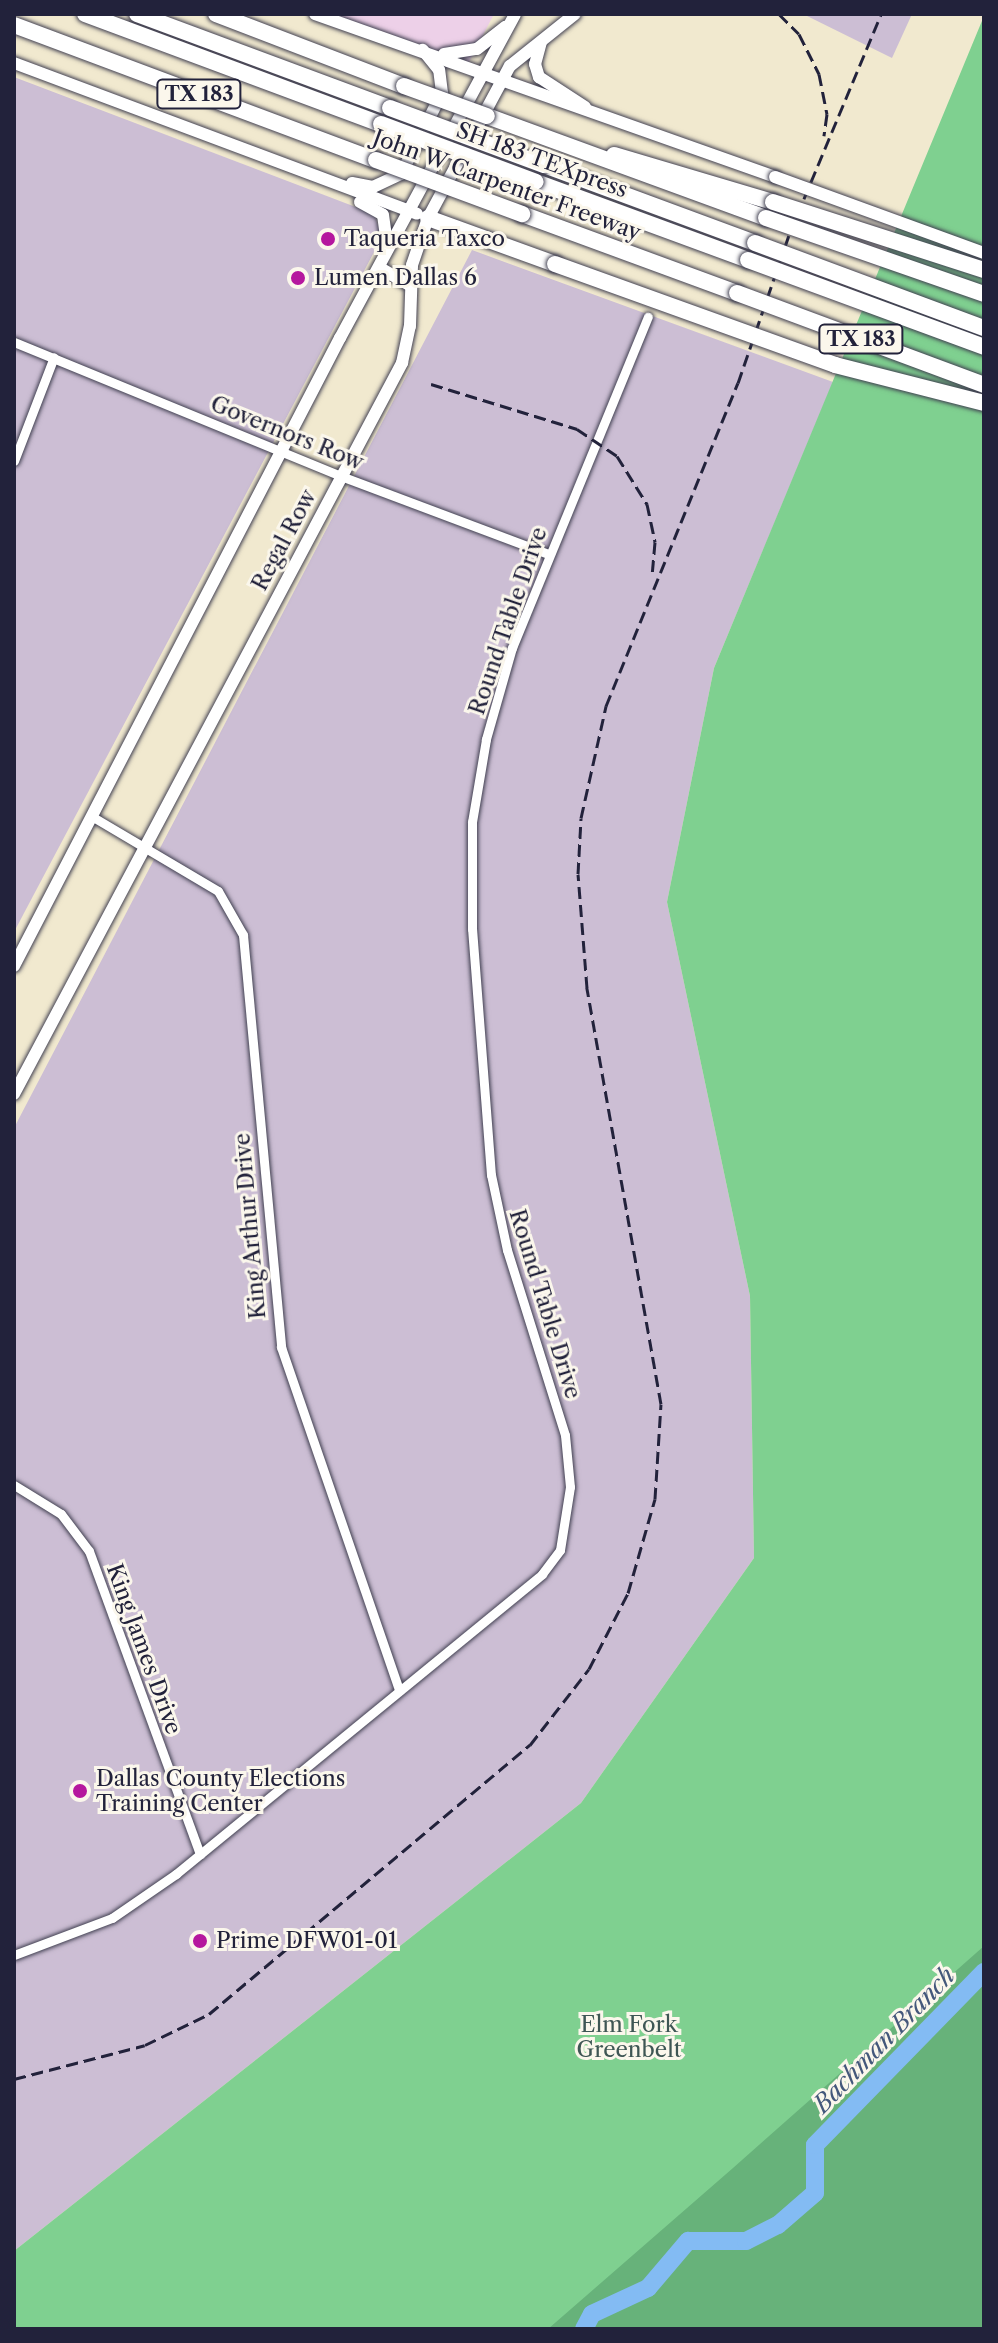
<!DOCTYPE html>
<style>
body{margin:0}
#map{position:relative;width:998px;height:2343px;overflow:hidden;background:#f1e9cf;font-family:"Libre Caslon Text",serif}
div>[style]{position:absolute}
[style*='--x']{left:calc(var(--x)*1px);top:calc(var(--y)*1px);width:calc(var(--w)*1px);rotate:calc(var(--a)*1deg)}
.built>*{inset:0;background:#edd0e8}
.industrial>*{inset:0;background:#ccbed4}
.green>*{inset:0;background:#7fd090}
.forest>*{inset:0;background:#67b27a}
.river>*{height:18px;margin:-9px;padding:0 9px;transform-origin:9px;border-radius:9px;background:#83bbf3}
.roads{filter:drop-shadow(0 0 2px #414051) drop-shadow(0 0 2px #414051)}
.street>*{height:9px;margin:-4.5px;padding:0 4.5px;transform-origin:4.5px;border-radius:4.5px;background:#fff}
.secondary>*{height:12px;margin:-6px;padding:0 6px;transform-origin:6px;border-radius:6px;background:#fff}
.highway>*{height:16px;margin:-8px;padding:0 8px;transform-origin:8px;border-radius:8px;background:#fff}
.rail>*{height:3px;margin-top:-1.5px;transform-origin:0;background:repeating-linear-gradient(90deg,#22223b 0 12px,transparent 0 18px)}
.bridges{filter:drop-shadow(0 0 2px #414051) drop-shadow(0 0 2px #414051)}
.secondary-bridge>*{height:12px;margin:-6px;padding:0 6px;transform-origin:6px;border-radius:6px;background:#fff}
.highway-bridge>*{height:16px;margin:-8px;padding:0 8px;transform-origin:8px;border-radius:8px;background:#fff}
.dots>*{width:22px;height:22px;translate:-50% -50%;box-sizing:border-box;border:4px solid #fbf7ec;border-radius:50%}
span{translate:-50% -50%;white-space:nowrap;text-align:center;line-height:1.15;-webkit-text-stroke:6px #fbf7ec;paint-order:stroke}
.shield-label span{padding:2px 6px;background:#fbf7ec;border:2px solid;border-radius:6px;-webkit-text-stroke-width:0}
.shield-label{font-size:20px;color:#22223b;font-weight:700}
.street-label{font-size:22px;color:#22223b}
.poi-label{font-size:22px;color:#22223b}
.left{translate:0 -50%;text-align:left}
.park-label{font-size:22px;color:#3e5654}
.water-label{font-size:24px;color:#44587b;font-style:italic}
.frame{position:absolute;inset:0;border:16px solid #22223b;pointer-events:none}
</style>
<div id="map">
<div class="built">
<i style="clip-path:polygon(332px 14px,494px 14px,468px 64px)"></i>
</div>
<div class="industrial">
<i style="clip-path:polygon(803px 14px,912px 14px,892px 58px)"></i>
<i style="clip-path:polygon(14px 77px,374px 214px,382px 237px,14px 932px)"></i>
<i style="clip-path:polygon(472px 250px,833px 382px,714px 668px,667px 902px,750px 1296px,754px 1558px,581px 1803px,14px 2251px,14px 1128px)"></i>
</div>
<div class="green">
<i style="clip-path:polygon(984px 16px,984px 1972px,584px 2329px,14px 2329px,14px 2251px,581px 1803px,754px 1558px,750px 1296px,667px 902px,714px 668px)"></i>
</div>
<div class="forest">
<i style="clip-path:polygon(984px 1946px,984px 2329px,548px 2329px,733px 2168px)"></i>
</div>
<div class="river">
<i style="--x:584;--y:2329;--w:17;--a:-62"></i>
<i style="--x:592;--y:2314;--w:62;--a:-24.9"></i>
<i style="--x:648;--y:2288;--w:62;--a:-49.6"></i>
<i style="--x:688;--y:2241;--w:58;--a:0"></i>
<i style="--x:746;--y:2241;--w:36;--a:-27"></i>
<i style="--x:778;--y:2225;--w:49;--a:-40.9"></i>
<i style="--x:815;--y:2193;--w:48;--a:-90"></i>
<i style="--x:815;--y:2145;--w:242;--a:-45.7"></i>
</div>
<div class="roads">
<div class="street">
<i style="--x:14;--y:342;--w:353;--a:22.3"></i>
<i style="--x:341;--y:476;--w:222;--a:20.6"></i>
<i style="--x:14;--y:461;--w:111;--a:-69"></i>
<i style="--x:93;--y:817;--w:145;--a:30.6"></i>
<i style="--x:218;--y:891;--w:51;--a:60.4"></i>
<i style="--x:243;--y:935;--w:414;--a:84.7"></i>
<i style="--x:281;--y:1347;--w:363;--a:71"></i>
<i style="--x:14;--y:1485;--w:55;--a:31.7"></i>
<i style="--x:61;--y:1514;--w:46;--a:52.9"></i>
<i style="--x:89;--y:1551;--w:323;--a:69.9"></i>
<i style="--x:14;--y:1955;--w:105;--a:-20.7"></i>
<i style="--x:112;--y:1918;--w:78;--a:-34.5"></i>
<i style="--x:176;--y:1874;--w:473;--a:-39.3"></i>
<i style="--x:542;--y:1574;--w:30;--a:-53"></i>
<i style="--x:560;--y:1550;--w:64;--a:-81"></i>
<i style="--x:570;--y:1487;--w:52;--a:-95.5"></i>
<i style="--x:565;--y:1435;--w:194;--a:-107.4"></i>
<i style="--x:507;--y:1250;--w:77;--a:-102"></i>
<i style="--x:491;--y:1175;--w:247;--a:-94.4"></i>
<i style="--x:472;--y:929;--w:107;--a:-90"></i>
<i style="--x:472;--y:822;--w:84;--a:-80.4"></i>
<i style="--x:486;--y:739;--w:95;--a:-74.1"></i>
<i style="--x:512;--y:648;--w:358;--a:-67.7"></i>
</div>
<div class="secondary">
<i style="--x:315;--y:14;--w:488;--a:19.5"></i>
<i style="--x:541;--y:42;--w:23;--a:105"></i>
<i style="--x:535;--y:64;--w:14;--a:73"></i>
<i style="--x:539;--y:77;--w:55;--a:33.1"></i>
<i style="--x:444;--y:54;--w:33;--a:-9"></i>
<i style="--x:477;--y:49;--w:36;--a:-38"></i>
<i style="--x:14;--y:63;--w:430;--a:20.5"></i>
<i style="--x:352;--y:183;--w:21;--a:11"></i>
<i style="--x:373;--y:187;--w:31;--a:-25"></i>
<i style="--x:401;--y:174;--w:91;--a:-63.2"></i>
<i style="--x:442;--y:93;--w:23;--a:-97"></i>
<i style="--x:439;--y:70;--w:26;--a:-129"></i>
<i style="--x:360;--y:202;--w:26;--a:29"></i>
<i style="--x:383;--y:215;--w:34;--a:82"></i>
<i style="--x:380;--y:268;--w:34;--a:30"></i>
<i style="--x:14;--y:966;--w:708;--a:-62.57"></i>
<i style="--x:340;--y:338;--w:368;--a:-61.6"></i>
<i style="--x:14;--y:1094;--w:828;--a:-62.04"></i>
<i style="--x:402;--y:363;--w:38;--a:-78"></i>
<i style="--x:410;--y:326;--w:61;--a:-88.1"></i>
<i style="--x:412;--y:265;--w:50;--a:-71.2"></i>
<i style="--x:428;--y:218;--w:173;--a:-61.7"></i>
<i style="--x:510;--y:66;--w:83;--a:-38.7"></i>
</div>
<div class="highway">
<i style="--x:85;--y:14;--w:316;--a:20.4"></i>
<i style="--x:137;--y:14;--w:270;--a:20.4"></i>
<i style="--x:216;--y:14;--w:201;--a:21"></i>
<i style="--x:14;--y:25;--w:386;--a:20.5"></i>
<i style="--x:487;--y:116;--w:297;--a:20.1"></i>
<i style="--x:614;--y:155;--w:166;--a:16.5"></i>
<i style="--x:544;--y:165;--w:225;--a:20.3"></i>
<i style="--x:536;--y:182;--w:226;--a:20.2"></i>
<i style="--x:522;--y:214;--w:229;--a:20.2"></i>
<i style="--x:428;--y:218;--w:135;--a:19.9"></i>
</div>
</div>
<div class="rail">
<i style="--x:779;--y:14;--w:28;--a:45"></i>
<i style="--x:799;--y:34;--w:45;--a:63.4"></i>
<i style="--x:819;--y:74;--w:41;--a:78.7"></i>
<i style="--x:827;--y:114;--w:22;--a:98"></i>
<i style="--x:431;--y:384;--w:153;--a:17.1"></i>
<i style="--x:577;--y:429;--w:48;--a:34"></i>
<i style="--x:617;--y:456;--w:57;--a:58"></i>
<i style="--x:647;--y:504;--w:39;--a:78"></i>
<i style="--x:655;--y:542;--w:35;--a:95"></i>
<i style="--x:14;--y:2079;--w:135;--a:-14.5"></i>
<i style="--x:145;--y:2045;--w:71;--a:-25.8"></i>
<i style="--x:209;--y:2014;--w:419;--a:-40"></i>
<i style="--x:530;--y:1745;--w:96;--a:-52.2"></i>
<i style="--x:589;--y:1669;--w:85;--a:-62.8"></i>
<i style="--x:628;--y:1593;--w:98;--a:-74"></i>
<i style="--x:655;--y:1499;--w:95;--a:-86.4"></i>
<i style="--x:661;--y:1404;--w:423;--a:-100.1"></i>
<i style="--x:587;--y:988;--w:114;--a:-94.5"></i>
<i style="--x:578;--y:874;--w:56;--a:-86.9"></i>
<i style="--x:581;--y:818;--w:115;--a:-77.4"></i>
<i style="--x:606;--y:706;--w:349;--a:-67.8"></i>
<i style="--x:738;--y:383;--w:160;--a:-71"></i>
<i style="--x:790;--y:232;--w:236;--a:-67.3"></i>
</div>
<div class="bridges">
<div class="secondary-bridge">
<i style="--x:775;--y:177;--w:222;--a:20"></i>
</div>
<div class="highway-bridge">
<i style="--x:404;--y:86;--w:88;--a:19.9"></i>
<i style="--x:390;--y:108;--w:164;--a:20.3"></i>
<i style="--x:381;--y:124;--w:165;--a:20.5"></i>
<i style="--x:376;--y:160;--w:156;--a:20.3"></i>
<i style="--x:773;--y:202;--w:222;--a:17.9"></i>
<i style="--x:766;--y:218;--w:231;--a:19.2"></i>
<i style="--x:755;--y:243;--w:244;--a:20.4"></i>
<i style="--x:748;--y:260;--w:252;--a:20.2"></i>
<i style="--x:555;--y:264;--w:298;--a:19.8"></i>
<i style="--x:835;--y:365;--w:154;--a:14.3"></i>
<i style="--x:737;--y:293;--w:264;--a:20.4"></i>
</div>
</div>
<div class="dots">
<i style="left:328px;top:239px;background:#b5179e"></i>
<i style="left:298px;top:278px;background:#b5179e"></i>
<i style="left:80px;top:1791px;background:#b5179e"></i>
<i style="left:200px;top:1941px;background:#b5179e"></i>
</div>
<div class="shield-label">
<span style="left:199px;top:94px">TX 183</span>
<span style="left:861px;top:339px">TX 183</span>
</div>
<div class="street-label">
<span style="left:542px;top:160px;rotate:20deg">SH 183 TEXpress</span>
<span style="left:507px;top:185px;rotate:20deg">John W Carpenter Freeway</span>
<span style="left:287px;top:433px;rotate:22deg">Governors Row</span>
<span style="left:284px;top:540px;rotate:-62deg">Regal Row</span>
<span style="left:508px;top:621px;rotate:-71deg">Round Table Drive</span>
<span style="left:250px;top:1226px;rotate:-95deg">King Arthur Drive</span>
<span style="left:545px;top:1304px;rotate:73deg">Round Table Drive</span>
<span style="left:144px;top:1649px;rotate:70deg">King James Drive</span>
</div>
<div class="poi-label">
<span class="left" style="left:344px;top:239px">Taqueria Taxco</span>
<span class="left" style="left:314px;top:278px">Lumen Dallas 6</span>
<span class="left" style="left:96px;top:1791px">Dallas County Elections<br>Training Center</span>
<span class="left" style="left:216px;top:1941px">Prime DFW01-01</span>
</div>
<div class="park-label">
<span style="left:629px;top:2037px">Elm Fork<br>Greenbelt</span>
</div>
<div class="water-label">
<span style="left:884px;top:2040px;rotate:-46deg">Bachman Branch</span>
</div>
<div class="frame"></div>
</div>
